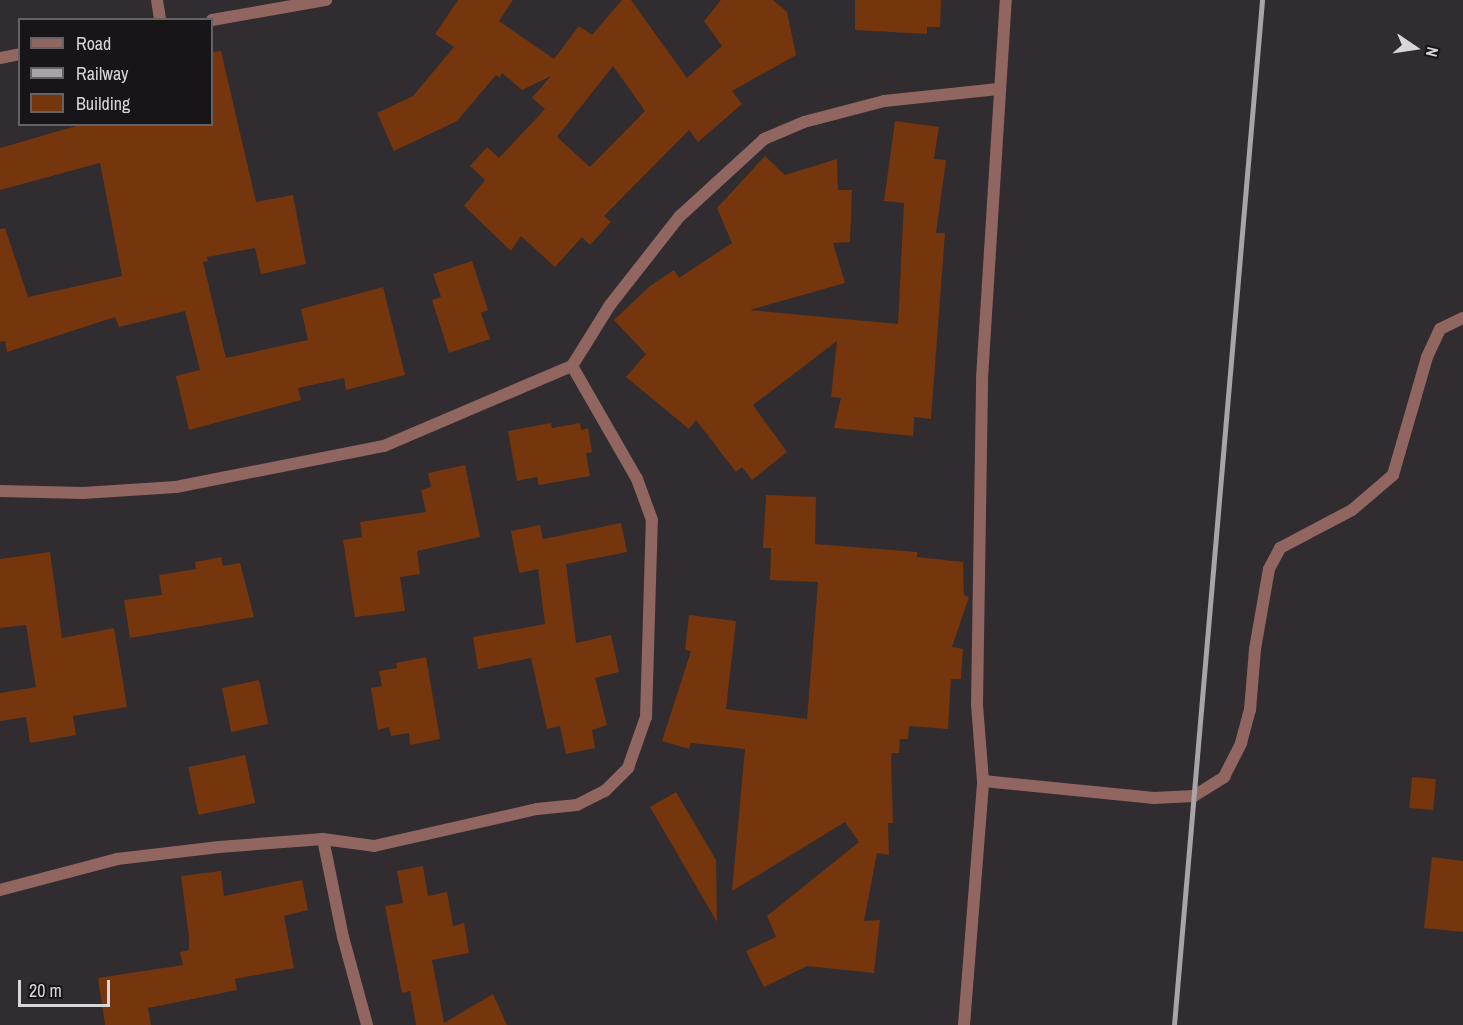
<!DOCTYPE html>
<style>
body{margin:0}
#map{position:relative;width:1463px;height:1025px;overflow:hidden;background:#302c30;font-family:"Archivo Narrow",sans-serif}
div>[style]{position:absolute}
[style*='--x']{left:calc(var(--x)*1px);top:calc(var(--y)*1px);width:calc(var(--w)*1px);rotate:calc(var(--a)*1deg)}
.building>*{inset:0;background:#75350d;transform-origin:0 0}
.minor>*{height:12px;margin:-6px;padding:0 6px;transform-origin:6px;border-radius:6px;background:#916560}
.rail>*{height:4.5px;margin:-2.25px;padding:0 2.25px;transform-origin:2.25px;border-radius:2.25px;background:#a7a5a8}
span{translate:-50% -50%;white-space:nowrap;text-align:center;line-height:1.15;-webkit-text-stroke:4.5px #171517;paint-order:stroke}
.legend{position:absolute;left:18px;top:18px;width:195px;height:108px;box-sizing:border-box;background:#171517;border:2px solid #646265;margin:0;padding:8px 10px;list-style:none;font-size:18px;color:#d8d6d9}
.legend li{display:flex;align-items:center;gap:12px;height:30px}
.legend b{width:30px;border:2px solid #646265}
.north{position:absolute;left:1385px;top:18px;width:60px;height:60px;-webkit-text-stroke:4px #171517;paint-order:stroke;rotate:103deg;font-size:16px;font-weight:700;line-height:24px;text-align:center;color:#d8d6d9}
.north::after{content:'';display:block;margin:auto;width:21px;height:27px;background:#d8d6d9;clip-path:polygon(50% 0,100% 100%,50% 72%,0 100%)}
.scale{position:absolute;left:18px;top:980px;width:92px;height:27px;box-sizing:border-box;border:3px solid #d8d6d9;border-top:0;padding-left:8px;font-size:18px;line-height:21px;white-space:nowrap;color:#d8d6d9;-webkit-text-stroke:4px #171517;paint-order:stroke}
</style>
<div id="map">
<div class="building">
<i style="clip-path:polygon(evenodd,458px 0,513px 0,499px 21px,554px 59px,579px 26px,592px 35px,622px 0,631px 0,687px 78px,722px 46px,704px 21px,721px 0,773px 0,787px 12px,796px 55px,732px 91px,742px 104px,698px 142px,689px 130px,604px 216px,611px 222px,590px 245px,582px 237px,555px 267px,521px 236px,511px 251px,464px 206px,485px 180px,470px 166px,487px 147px,499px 158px,545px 109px,532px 98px,551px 76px,522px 90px,502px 73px,500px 78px,496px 75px,457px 121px,394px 151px,377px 113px,413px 96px,454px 47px,435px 34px,458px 0,613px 66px,645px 111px,590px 167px,557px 137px,613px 66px)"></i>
<i style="clip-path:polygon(855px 0,941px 0,940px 27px,927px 27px,927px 34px,855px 30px)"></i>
<i style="clip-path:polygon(221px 51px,256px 202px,293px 195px,306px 264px,261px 274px,255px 248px,207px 257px,208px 261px,203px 262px,226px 358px,308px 340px,301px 309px,383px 287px,405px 375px,346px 390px,344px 378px,298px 388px,301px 400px,189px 430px,176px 376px,200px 370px,185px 311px,119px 327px,115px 317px,7px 352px,5px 341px,0 342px,0 229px,5px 228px,28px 297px,122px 276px,100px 163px,0 190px,0 148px,83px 124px,212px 124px,212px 52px)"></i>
<i style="clip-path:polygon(895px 121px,939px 127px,934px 159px,946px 160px,936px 233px,945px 233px,931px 419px,914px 417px,913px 436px,834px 428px,841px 398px,831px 397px,837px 341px,753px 405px,787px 452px,752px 480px,742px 467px,736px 472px,696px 420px,689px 429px,626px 377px,646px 354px,614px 320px,650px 286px,674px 270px,679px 278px,732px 243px,717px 208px,765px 156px,785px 175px,837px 159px,838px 190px,852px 190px,850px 242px,833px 243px,845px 283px,750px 310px,898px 324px,904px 203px,884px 201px)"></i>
<i style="clip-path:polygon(472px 261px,488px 310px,481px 313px,490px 339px,449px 353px,432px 300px,441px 297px,433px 274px)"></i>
<i style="clip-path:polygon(551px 423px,552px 428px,580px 423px,581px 430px,588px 428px,592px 452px,586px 453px,590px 476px,539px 485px,537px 477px,517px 481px,508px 431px)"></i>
<i style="clip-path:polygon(465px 465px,480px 537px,417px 551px,420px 574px,400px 577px,405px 611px,355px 617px,343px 540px,362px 537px,360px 522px,426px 512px,421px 490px,431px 487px,428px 473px)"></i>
<i style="clip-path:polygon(766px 495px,816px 497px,815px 544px,917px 552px,917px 557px,963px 562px,964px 595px,969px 597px,952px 647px,963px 649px,961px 679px,951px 679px,948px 729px,909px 726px,908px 739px,900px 739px,899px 753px,892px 753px,891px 757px,893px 823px,888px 823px,889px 855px,877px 853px,864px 921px,880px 920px,874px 973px,807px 966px,764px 987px,746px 951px,776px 937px,767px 916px,859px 842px,845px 822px,732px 891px,745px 749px,691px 743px,689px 749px,662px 741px,691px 651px,685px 650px,689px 615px,736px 621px,726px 709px,807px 719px,818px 582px,770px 580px,771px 548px,763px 548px)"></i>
<i style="clip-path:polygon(621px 523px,627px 552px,566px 564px,576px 643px,611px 635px,619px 672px,595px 678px,607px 725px,592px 730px,595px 748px,566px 754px,560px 726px,547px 729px,531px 658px,478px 669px,473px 637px,545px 624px,538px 569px,519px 573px,511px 531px,540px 525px,543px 539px)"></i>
<i style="clip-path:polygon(50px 552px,62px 638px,114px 628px,127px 707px,73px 716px,76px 735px,30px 743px,26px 717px,0 721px,0 693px,36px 687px,26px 625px,0 628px,0 559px)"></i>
<i style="clip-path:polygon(221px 557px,223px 566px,240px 563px,254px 617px,130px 638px,124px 600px,162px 595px,159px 575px,196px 569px,195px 562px)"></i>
<i style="clip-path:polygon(426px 657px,440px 739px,410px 745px,409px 733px,391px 736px,389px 727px,378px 730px,371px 688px,382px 686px,379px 671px,397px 668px,396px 663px)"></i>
<i style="left:259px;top:680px;width:45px;height:38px;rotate:78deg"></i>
<i style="left:245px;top:755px;width:49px;height:58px;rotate:78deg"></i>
<i style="left:1412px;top:777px;width:24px;height:31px;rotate:5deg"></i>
<i style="clip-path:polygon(676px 792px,716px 860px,717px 922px,650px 807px)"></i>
<i style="clip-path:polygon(1432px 857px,1463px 861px,1463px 932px,1424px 928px)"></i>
<i style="clip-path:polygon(423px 866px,428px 896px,447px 892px,453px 926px,464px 923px,469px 953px,432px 960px,444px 1023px,493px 994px,507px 1025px,416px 1025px,410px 991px,402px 993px,385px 906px,403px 903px,397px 871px)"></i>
<i style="clip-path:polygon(221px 871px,224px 896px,302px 880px,308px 910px,284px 916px,294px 968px,235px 979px,237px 990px,148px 1008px,151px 1025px,105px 1025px,98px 978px,183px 965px,180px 952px,189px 950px,189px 937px,181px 876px)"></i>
</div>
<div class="minor">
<i style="--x:157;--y:0;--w:20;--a:81"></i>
<i style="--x:212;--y:20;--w:116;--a:-10"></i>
<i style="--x:0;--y:58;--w:20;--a:-11"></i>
<i style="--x:0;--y:491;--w:83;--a:1.4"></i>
<i style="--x:83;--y:493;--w:93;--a:-3.7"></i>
<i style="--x:176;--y:487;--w:212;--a:-11.2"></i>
<i style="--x:384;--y:446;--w:204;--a:-23.1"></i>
<i style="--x:572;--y:366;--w:72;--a:-58.1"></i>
<i style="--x:610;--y:305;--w:112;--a:-51.9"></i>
<i style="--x:679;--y:217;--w:115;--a:-42.5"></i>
<i style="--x:764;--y:139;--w:43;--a:-23"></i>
<i style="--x:804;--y:122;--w:83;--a:-14.7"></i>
<i style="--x:884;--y:101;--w:115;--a:-6"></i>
<i style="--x:983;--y:781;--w:172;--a:5.7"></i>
<i style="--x:1154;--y:798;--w:40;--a:-2.9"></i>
<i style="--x:1194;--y:796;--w:36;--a:-32"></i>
<i style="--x:1224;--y:777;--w:38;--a:-63"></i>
<i style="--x:1241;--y:743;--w:34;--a:-75"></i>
<i style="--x:1250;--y:710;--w:61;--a:-85.3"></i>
<i style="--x:1255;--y:649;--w:81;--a:-80.1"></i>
<i style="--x:1269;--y:569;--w:24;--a:-62"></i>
<i style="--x:1280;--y:548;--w:81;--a:-27.8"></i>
<i style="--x:1352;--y:510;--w:54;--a:-40.5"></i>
<i style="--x:1393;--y:475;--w:123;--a:-73.9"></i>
<i style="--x:1427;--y:357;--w:31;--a:-65"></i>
<i style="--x:1440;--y:329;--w:25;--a:-26"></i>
<i style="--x:323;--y:839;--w:100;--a:78.5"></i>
<i style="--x:343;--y:937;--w:91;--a:74.7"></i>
<i style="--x:0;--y:890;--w:121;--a:-14.8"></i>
<i style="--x:117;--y:859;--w:103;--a:-6.7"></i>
<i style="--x:219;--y:847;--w:104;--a:-4.4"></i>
<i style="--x:323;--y:839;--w:51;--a:7.8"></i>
<i style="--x:374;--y:846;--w:167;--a:-12.8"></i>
<i style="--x:537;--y:809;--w:40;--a:-5.7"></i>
<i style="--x:577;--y:805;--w:31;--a:-27"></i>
<i style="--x:605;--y:791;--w:33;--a:-45"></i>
<i style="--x:628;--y:768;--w:54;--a:-70.6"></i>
<i style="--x:646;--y:717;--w:197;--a:-88.3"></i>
<i style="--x:652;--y:520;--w:44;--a:-110.1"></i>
<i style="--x:637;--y:479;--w:130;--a:-119.9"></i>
<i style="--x:964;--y:1025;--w:245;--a:-85.5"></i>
<i style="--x:983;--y:781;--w:77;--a:-94.5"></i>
<i style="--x:977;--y:704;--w:326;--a:-89.1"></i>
<i style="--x:982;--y:378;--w:379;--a:-86.4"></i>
</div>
<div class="rail">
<i style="--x:1174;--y:1025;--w:1029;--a:-85.09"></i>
</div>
<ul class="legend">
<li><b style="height:8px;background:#916560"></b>Road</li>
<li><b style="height:8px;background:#a7a5a8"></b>Railway</li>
<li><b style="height:16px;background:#75350d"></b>Building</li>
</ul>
<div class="north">N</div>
<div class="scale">20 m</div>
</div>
